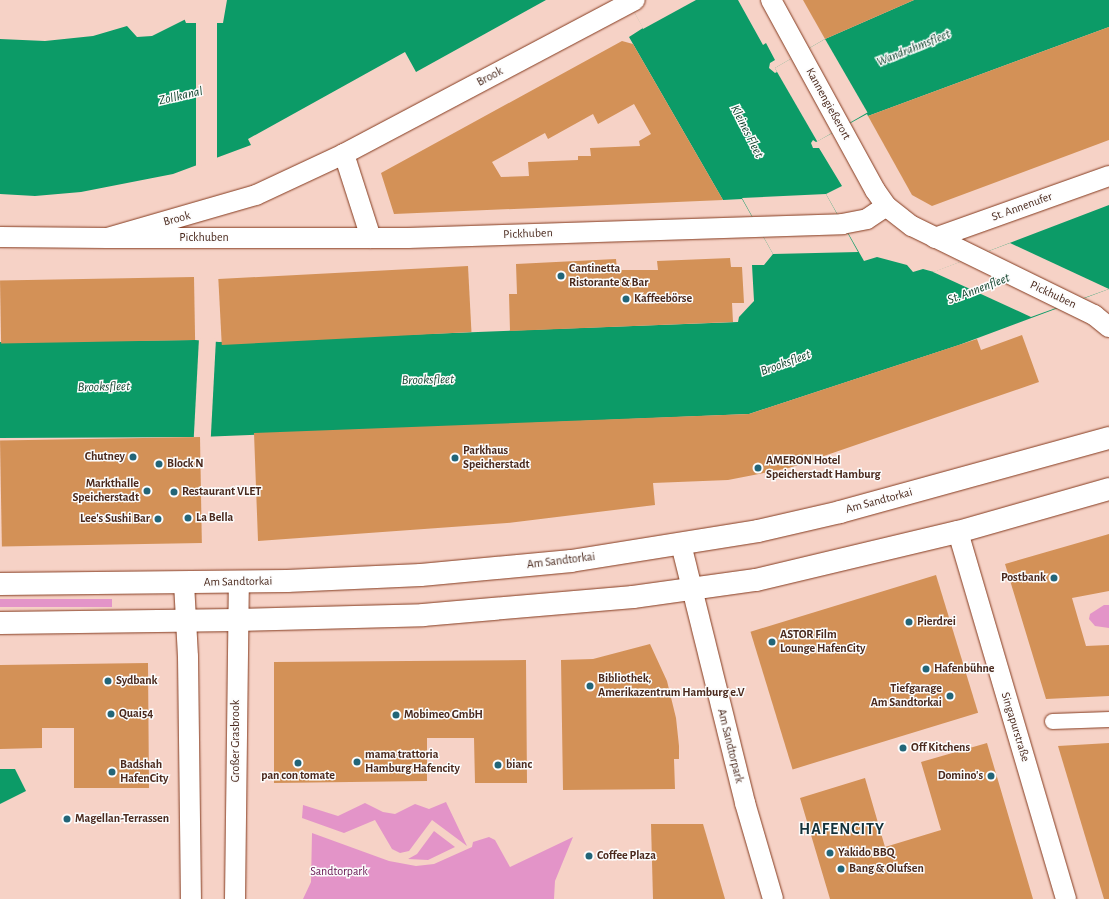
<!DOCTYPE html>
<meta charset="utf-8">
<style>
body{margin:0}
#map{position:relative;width:1109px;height:899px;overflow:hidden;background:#f6d2c6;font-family:"Alegreya Sans",sans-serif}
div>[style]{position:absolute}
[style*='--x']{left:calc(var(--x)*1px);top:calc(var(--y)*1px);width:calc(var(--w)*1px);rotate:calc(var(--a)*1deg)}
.green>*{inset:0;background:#e394c8;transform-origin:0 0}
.water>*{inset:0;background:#0c9b67}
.pier>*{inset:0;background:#f6d2c6;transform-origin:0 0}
.building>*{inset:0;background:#d39157;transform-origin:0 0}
.roads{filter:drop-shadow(0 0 1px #843a1e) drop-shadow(0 0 1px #843a1e)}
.pedestrian>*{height:15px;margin:-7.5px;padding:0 7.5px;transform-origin:7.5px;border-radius:7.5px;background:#fff}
.minor>*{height:20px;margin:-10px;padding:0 10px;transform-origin:10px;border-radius:10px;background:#fff}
.secondary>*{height:22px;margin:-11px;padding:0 11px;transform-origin:11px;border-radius:11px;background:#fff}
.dots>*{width:11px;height:11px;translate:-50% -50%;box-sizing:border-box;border:2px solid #fcfcfc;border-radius:50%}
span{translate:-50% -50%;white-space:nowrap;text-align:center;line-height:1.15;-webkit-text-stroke:3px #fcfcfc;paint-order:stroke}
.street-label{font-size:12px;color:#4a291d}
.poi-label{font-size:12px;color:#4a291d;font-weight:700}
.left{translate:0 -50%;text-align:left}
.right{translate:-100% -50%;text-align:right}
.park-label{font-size:12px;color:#661551}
.water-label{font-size:13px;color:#10422c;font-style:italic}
.district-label{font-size:16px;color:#13323b;font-weight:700;letter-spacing:1px}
</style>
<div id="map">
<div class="green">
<i style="left:112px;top:599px;width:8px;height:112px;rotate:90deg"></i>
<i style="clip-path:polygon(1104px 605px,1109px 605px,1109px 628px,1095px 626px,1089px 619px,1090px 614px)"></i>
<i style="clip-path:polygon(446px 802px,467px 846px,432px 820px,409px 851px,400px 853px,392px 849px,375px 820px,344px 833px,302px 818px,303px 805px,338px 816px,365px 803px,383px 812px,395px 814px,415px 804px,429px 809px)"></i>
<i style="clip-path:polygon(434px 831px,455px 847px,428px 860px,408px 859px,417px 854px)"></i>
<i style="clip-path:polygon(312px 833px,389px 861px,416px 866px,434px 864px,472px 847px,473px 842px,489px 837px,495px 840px,510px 867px,573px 837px,555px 881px,554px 899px,303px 899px,311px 882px)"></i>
</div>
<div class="water">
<i style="clip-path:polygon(224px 0,546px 0,416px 72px,405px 52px,248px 139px,251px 145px,173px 174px,81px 192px,35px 196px,0 194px,0 39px,45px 41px,93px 36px,127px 26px,137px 37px,152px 36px)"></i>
<i style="clip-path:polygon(628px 0,738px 0,763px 45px,766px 43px,775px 60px,770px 63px,769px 68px,775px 73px,777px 72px,775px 68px,825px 39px,914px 0,1109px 0,1109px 27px,868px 116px,867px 114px,816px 142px,813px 140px,811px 143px,813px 148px,819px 148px,842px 186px,826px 194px,864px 261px,877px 257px,907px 265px,913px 272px,923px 269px,934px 272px,1109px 205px,1109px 289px,959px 345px,749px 414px,200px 437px,0 438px,0 342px,195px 340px,219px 342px,738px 322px,739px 317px,754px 301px,752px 265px,764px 265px,773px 254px,742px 199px,723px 200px,629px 37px,643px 28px)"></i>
<i style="clip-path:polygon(0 769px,15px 769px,26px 791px,0 804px)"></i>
</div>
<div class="pier">
<i style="clip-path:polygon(220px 0,227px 0,223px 23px,217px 23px,217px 160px,196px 168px,196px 23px,186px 23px,184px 18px)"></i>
<i style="clip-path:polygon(628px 0,696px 0,643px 29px)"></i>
<i style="left:825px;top:39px;width:85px;height:58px;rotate:60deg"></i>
<i style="clip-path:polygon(826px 194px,858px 252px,773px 254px,742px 198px)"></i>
<i style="clip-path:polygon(1010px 243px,1109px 289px,1031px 317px,933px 272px)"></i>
<i style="left:199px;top:338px;width:17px;height:101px;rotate:3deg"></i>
</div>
<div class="building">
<i style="clip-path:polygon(803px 0,914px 0,825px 39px)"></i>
<i style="clip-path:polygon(1109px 27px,1109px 140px,932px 206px,912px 195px,868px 116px)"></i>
<i style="clip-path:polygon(evenodd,622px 41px,633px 44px,723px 200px,394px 214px,381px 173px,622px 41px,634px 104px,651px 134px,639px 141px,640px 146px,590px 148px,591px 156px,578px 156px,578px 160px,528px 162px,529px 176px,501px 177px,492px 162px,545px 133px,548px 139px,593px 114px,598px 124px,634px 104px)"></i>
<i style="clip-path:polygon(730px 258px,731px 267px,742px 267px,744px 303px,732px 303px,733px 322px,510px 331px,509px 294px,517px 294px,516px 264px,616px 259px,617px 270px,658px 270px,657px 261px)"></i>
<i style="left:468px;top:266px;width:66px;height:250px;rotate:87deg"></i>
<i style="left:194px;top:277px;width:63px;height:194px;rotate:89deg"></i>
<i style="clip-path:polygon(1022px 335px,1039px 382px,789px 468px,728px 480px,653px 483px,655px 505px,507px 523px,258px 541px,254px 433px,749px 414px,977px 339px,981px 350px)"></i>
<i style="left:200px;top:437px;width:106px;height:200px;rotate:89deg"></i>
<i style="clip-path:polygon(1109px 534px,1109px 591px,1072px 598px,1086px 646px,1109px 645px,1109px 696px,1046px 699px,1005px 564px)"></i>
<i style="left:936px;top:575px;width:144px;height:194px;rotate:73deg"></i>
<i style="clip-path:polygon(650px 644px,667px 681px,676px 718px,679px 746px,679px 759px,674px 759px,675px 789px,563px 790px,561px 660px,593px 659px)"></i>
<i style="clip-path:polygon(526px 660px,527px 783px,475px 783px,474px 738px,427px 738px,427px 781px,274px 783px,274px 662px)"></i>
<i style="clip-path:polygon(148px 663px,149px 788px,74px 788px,74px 728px,42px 728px,42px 748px,0 749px,0 665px)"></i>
<i style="clip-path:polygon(987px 743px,1033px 899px,830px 899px,800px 798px,865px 778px,885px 847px,941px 830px,921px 762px)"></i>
<i style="clip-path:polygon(1109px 743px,1109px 899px,1104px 899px,1058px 746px)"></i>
<i style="clip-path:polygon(651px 824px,703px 824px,725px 899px,653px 899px)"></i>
</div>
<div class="roads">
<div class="pedestrian">
<i style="--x:1052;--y:721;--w:57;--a:-2"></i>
</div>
<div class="minor">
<i style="--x:771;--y:0;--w:217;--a:61.3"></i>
<i style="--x:875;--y:190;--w:19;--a:55"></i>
<i style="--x:344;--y:154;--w:88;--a:72.2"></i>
<i style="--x:0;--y:237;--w:107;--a:0.5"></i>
<i style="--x:107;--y:238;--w:155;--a:-16.1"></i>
<i style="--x:256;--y:195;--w:97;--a:-25"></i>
<i style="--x:344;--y:154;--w:329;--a:-27.9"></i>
<i style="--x:107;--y:238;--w:301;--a:0"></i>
<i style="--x:408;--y:238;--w:434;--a:-1.8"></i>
<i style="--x:842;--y:224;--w:25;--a:-11"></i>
<i style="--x:867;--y:219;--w:23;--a:-34"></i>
<i style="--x:886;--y:206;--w:33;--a:38"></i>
<i style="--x:912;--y:226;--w:203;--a:26.1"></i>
<i style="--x:1094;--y:315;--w:19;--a:39"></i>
<i style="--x:935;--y:238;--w:185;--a:-19.6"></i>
<i style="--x:958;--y:532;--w:383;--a:73.6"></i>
<i style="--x:681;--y:544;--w:267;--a:76.1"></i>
<i style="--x:745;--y:803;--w:100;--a:73.7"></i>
<i style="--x:184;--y:583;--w:74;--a:86.9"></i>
<i style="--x:188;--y:657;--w:242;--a:89.3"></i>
<i style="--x:235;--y:899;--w:317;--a:-89.3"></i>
</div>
<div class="secondary">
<i style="--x:0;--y:584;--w:287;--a:-0.6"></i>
<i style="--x:287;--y:581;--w:134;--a:-2.6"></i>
<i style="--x:421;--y:575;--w:151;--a:-5.3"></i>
<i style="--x:571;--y:561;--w:189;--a:-9.1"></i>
<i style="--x:758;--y:531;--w:84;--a:-13"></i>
<i style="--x:840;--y:512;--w:279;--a:-15.4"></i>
<i style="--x:0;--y:623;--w:237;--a:-0.7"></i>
<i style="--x:237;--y:620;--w:186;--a:-1.5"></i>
<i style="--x:423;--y:615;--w:211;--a:-4.9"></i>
<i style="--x:633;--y:597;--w:124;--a:-7.9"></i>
<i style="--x:756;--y:580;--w:208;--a:-13.4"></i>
<i style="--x:958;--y:532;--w:157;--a:-15.9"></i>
</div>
</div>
<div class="dots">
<i style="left:561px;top:276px;background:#226578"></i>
<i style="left:626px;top:299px;background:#226578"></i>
<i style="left:133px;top:457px;background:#226578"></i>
<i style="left:455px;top:458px;background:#226578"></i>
<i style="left:159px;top:464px;background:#226578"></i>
<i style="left:758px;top:468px;background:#226578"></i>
<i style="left:147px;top:491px;background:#226578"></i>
<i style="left:174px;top:492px;background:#226578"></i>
<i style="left:188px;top:518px;background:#226578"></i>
<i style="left:158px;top:519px;background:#226578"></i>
<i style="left:1054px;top:578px;background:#226578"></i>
<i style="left:909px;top:622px;background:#226578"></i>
<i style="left:772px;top:642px;background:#226578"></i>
<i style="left:926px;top:669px;background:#226578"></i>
<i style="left:108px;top:681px;background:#226578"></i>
<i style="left:590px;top:686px;background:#226578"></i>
<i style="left:950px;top:696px;background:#226578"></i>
<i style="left:111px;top:714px;background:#226578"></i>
<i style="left:396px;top:715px;background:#226578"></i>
<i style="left:903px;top:748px;background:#226578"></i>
<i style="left:357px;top:762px;background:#226578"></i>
<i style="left:298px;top:763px;background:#226578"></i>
<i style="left:498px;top:765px;background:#226578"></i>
<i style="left:112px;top:772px;background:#226578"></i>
<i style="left:991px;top:776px;background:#226578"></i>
<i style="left:67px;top:819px;background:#226578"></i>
<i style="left:830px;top:853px;background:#226578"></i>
<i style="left:589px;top:856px;background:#226578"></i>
<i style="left:841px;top:869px;background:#226578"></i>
</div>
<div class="street-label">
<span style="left:490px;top:77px;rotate:-28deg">Brook</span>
<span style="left:828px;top:104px;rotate:61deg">Kannengießerort</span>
<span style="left:1022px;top:207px;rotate:-20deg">St. Annenufer</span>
<span style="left:177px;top:219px;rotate:-15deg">Brook</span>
<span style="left:528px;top:234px;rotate:-2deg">Pickhuben</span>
<span style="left:204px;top:238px">Pickhuben</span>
<span style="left:1053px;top:295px;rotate:25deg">Pickhuben</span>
<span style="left:879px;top:501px;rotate:-15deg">Am Sandtorkai</span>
<span style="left:561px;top:561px;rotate:-7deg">Am Sandtorkai</span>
<span style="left:238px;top:582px;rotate:-1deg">Am Sandtorkai</span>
<span style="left:1015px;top:727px;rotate:73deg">Singapurstraße</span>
<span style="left:236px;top:741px;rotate:-90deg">Großer Grasbrook</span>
<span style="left:730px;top:746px;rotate:76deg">Am Sandtorpark</span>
</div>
<div class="poi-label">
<span class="left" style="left:569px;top:276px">Cantinetta<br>Ristorante &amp; Bar</span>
<span class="left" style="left:634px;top:299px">Kaffeebörse</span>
<span class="left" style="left:463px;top:458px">Parkhaus<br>Speicherstadt</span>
<span class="right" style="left:125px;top:457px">Chutney</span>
<span class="left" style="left:766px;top:468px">AMERON Hotel<br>Speicherstadt Hamburg</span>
<span class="left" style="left:167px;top:464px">Block N</span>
<span class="right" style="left:139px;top:491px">Markthalle<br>Speicherstadt</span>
<span class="left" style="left:182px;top:492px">Restaurant VLET</span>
<span class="left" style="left:196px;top:518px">La Bella</span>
<span class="right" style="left:150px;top:519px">Lee's Sushi Bar</span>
<span class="right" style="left:1046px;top:578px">Postbank</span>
<span class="left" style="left:917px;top:622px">Pierdrei</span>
<span class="left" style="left:780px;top:642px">ASTOR Film<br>Lounge HafenCity</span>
<span class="left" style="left:934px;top:669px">Hafenbühne</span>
<span class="left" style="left:598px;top:686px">Bibliothek,<br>Amerikazentrum Hamburg e.V</span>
<span class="left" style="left:116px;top:681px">Sydbank</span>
<span class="right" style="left:942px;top:696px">Tiefgarage<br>Am Sandtorkai</span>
<span class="left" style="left:119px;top:714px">Quai54</span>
<span class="left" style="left:404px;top:715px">Mobimeo GmbH</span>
<span class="left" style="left:911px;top:748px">Off Kitchens</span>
<span class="left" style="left:365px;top:762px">mama trattoria<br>Hamburg Hafencity</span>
<span class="left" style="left:120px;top:772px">Badshah<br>HafenCity</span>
<span class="left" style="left:506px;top:765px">bianc</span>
<span style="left:298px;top:776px">pan con tomate</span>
<span class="right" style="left:983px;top:776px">Domino's</span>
<span class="left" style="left:75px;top:819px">Magellan-Terrassen</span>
<span class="left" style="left:838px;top:853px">Yakido BBQ</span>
<span class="left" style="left:597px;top:856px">Coffee Plaza</span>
<span class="left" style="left:849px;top:869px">Bang &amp; Olufsen</span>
</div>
<div class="park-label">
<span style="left:339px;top:872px">Sandtorpark</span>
</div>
<div class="water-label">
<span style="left:914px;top:49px;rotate:-22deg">Wandrahmsfleet</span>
<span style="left:181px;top:97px;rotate:-13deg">Zollkanal</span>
<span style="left:746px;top:132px;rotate:63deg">Kleines Fleet</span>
<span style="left:979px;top:290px;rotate:-21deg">St. Annenfleet</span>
<span style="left:786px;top:364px;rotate:-20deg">Brooksfleet</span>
<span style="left:428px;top:381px;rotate:-1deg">Brooksfleet</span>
<span style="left:104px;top:388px;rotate:-1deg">Brooksfleet</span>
</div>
<div class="district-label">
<span style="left:842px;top:829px">HAFENCITY</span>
</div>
</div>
